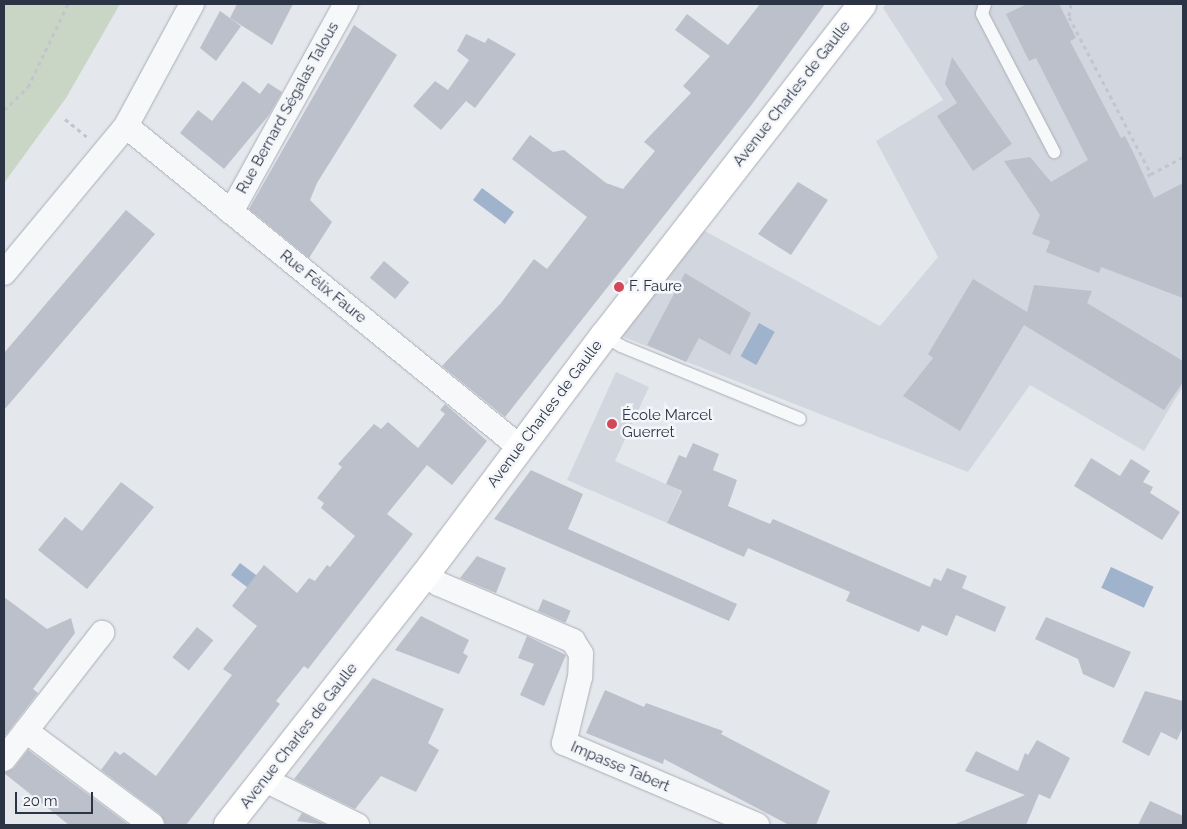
<!DOCTYPE html>
<meta charset="utf-8">
<style>
body{margin:0}
#map{position:relative;width:1187px;height:829px;overflow:hidden;background:#e4e7ec;font-family:Raleway,sans-serif}
div>[style]{position:absolute}
[style*='--x']{left:calc(var(--x)*1px);top:calc(var(--y)*1px);width:calc(var(--w)*1px);rotate:calc(var(--a)*1deg)}
.built>*{inset:0;background:#d2d6de}
.green>*{inset:0;background:#c9d6c5}
.water>*{inset:0;background:#9fb4cc;transform-origin:0 0}
.building>*{inset:0;background:#bbc0ca;transform-origin:0 0}
.path>*{height:3px;margin-top:-1.5px;transform-origin:0;background:repeating-linear-gradient(90deg,#c2c5cb 0 4px,transparent 0 8px)}
.roads{filter:drop-shadow(0 0 1px #a9aeb7) drop-shadow(0 0 1px #a9aeb7)}
.lane>*{height:12px;margin:-6px;padding:0 6px;transform-origin:6px;border-radius:6px;background:#f7f8fa}
.street>*{height:24px;margin:-12px;padding:0 12px;transform-origin:12px;border-radius:12px;background:#f7f8fa}
.secondary>*{height:28px;margin:-14px;padding:0 14px;transform-origin:14px;border-radius:14px;background:#fff}
.dots>*{width:14px;height:14px;translate:-50% -50%;box-sizing:border-box;border:2px solid #f4f6f9;border-radius:50%}
span{translate:-50% -50%;white-space:nowrap;text-align:center;line-height:1.15;-webkit-text-stroke:5px #f4f6f9;paint-order:stroke}
.street-label{font-size:15px;color:#2b3445}
.poi-label{font-size:15px;color:#2b3445}
.left{translate:0 -50%;text-align:left}
.frame{position:absolute;inset:0;border:5px solid #2b3445;pointer-events:none}
.scale{position:absolute;left:15px;top:792px;width:78px;height:22px;box-sizing:border-box;border:2px solid #2b3445;border-top:0;padding-left:6px;font-size:15px;line-height:18px;white-space:nowrap;color:#2b3445;-webkit-text-stroke:4px #f4f6f9;paint-order:stroke}
</style>
<div id="map">
<div class="built">
<i style="clip-path:polygon(886px 4px,1183px 4px,1183px 386px,1144px 451px,1030px 385px,968px 472px,621px 336px,701px 229px,880px 326px,938px 257px,876px 141px,943px 100px,883px 8px)"></i>
<i style="clip-path:polygon(616px 372px,649px 387px,615px 461px,681px 491px,667px 523px,567px 480px)"></i>
</div>
<div class="green">
<i style="clip-path:polygon(4px 4px,120px 4px,66px 98px,4px 183px)"></i>
</div>
<div class="water">
<i style="left:482px;top:188px;width:40px;height:15px;rotate:37deg"></i>
<i style="left:759px;top:323px;width:18px;height:38px;rotate:29deg"></i>
<i style="left:240px;top:563px;width:35px;height:15px;rotate:37deg"></i>
<i style="left:1111px;top:567px;width:47px;height:23px;rotate:25deg"></i>
</div>
<div class="building">
<i style="clip-path:polygon(237px 4px,293px 4px,272px 45px,230px 18px)"></i>
<i style="clip-path:polygon(760px 4px,825px 4px,753px 103px,505px 417px,442px 366px,501px 303px,534px 259px,547px 269px,587px 217px,512px 159px,530px 135px,553px 152px,564px 150px,606px 183px,623px 189px,655px 151px,644px 142px,691px 93px,683px 86px,710px 56px,675px 30px,687px 14px,728px 45px)"></i>
<i style="clip-path:polygon(1027px 4px,1059px 4px,1076px 38px,1070px 41px,1121px 138px,1125px 136px,1133px 152px,1154px 198px,1183px 183px,1183px 298px,1101px 267px,1099px 273px,1046px 252px,1050px 241px,1032px 234px,1040px 215px,1004px 161px,1030px 157px,1051px 182px,1088px 160px,1036px 58px,1029px 61px,1006px 14px)"></i>
<i style="clip-path:polygon(220px 11px,241px 26px,216px 61px,200px 48px)"></i>
<i style="clip-path:polygon(354px 25px,397px 55px,317px 183px,310px 200px,332px 222px,309px 258px,249px 209px)"></i>
<i style="clip-path:polygon(466px 34px,485px 43px,488px 38px,516px 54px,475px 108px,466px 101px,441px 130px,413px 106px,435px 81px,448px 90px,469px 60px,457px 51px)"></i>
<i style="clip-path:polygon(952px 57px,1012px 144px,973px 171px,937px 116px,957px 103px,945px 84px)"></i>
<i style="clip-path:polygon(243px 81px,260px 94px,268px 83px,282px 92px,269px 115px,224px 169px,180px 133px,198px 110px,212px 121px)"></i>
<i style="clip-path:polygon(798px 182px,828px 200px,791px 255px,758px 234px)"></i>
<i style="clip-path:polygon(126px 210px,155px 234px,4px 410px,4px 353px)"></i>
<i style="left:384px;top:261px;width:33px;height:22px;rotate:40deg"></i>
<i style="clip-path:polygon(685px 273px,751px 313px,730px 355px,699px 338px,686px 362px,647px 345px)"></i>
<i style="clip-path:polygon(973px 279px,1027px 312px,1034px 285px,1092px 291px,1087px 303px,1183px 361px,1183px 382px,1164px 410px,1024px 325px,960px 431px,903px 396px,933px 358px,928px 354px)"></i>
<i style="clip-path:polygon(445px 404px,487px 441px,452px 485px,427px 465px,387px 514px,413px 534px,308px 669px,304px 666px,276px 701px,280px 704px,186px 825px,166px 825px,160px 814px,101px 770px,115px 751px,120px 755px,124px 752px,156px 776px,232px 675px,223px 669px,257px 626px,232px 606px,264px 565px,297px 593px,309px 578px,315px 581px,327px 565px,330px 567px,355px 536px,321px 508px,324px 503px,317px 498px,342px 467px,338px 464px,374px 424px,381px 429px,388px 422px,418px 448px,445px 414px,440px 410px)"></i>
<i style="clip-path:polygon(693px 443px,719px 454px,713px 470px,737px 480px,728px 506px,770px 524px,773px 519px,930px 587px,934px 578px,941px 581px,947px 568px,967px 576px,962px 588px,1006px 607px,995px 632px,956px 615px,947px 636px,922px 625px,919px 632px,846px 601px,850px 592px,748px 548px,744px 557px,667px 523px,682px 491px,666px 484px,679px 455px,686px 458px)"></i>
<i style="clip-path:polygon(1091px 458px,1120px 476px,1131px 459px,1150px 471px,1143px 482px,1153px 487px,1150px 493px,1180px 512px,1162px 540px,1074px 486px)"></i>
<i style="clip-path:polygon(531px 470px,583px 494px,568px 529px,737px 604px,729px 621px,494px 519px)"></i>
<i style="clip-path:polygon(121px 482px,154px 507px,87px 589px,38px 550px,65px 517px,82px 531px)"></i>
<i style="clip-path:polygon(477px 556px,506px 568px,496px 593px,460px 578px)"></i>
<i style="clip-path:polygon(4px 597px,47px 629px,71px 618px,75px 633px,33px 689px,38px 693px,4px 737px)"></i>
<i style="left:543px;top:599px;width:30px;height:13px;rotate:23deg"></i>
<i style="clip-path:polygon(421px 616px,469px 640px,463px 653px,468px 656px,459px 674px,395px 650px)"></i>
<i style="clip-path:polygon(1046px 617px,1131px 652px,1114px 688px,1083px 674px,1078px 659px,1035px 639px)"></i>
<i style="left:197px;top:627px;width:21px;height:39px;rotate:39deg"></i>
<i style="clip-path:polygon(527px 636px,566px 655px,544px 706px,520px 695px,534px 664px,518px 658px)"></i>
<i style="clip-path:polygon(373px 678px,444px 709px,428px 743px,439px 750px,416px 792px,381px 776px,355px 809px,294px 779px)"></i>
<i style="clip-path:polygon(605px 690px,644px 707px,646px 703px,723px 731px,721px 734px,830px 791px,816px 825px,789px 825px,664px 759px,663px 764px,586px 733px)"></i>
<i style="clip-path:polygon(1145px 691px,1183px 701px,1183px 727px,1177px 740px,1161px 732px,1149px 756px,1122px 742px)"></i>
<i style="clip-path:polygon(1037px 740px,1070px 758px,1050px 799px,1039px 794px,1026px 825px,953px 825px,1025px 795px,965px 771px,976px 751px,1018px 771px,1025px 753px,1028px 755px)"></i>
<i style="clip-path:polygon(28px 750px,129px 825px,69px 825px,4px 773px,14px 768px)"></i>
<i style="clip-path:polygon(1150px 801px,1183px 816px,1183px 825px,1138px 825px)"></i>
<i style="clip-path:polygon(302px 813px,326px 825px,297px 821px)"></i>
</div>
<div class="path">
<i style="--x:1071;--y:4;--w:13;--a:99"></i>
<i style="--x:1069;--y:17;--w:177;--a:62.4"></i>
<i style="--x:1151;--y:174;--w:9;--a:153"></i>
<i style="--x:4;--y:110;--w:33;--a:-44"></i>
<i style="--x:28;--y:87;--w:92;--a:-64.3"></i>
<i style="--x:65;--y:119;--w:28;--a:39"></i>
<i style="--x:1151;--y:174;--w:36;--a:-28"></i>
</div>
<div class="roads">
<div class="lane">
<i style="--x:985;--y:4;--w:10;--a:107"></i>
<i style="--x:982;--y:14;--w:156;--a:62.4"></i>
<i style="--x:604;--y:336;--w:20;--a:30"></i>
<i style="--x:621;--y:346;--w:193;--a:22.2"></i>
</div>
<div class="street">
<i style="--x:126;--y:126;--w:510;--a:39.19"></i>
<i style="--x:231;--y:212;--w:238;--a:-61.1"></i>
<i style="--x:4;--y:273;--w:191;--a:-50.3"></i>
<i style="--x:126;--y:126;--w:139;--a:-61.6"></i>
<i style="--x:425;--y:575;--w:17;--a:33"></i>
<i style="--x:439;--y:584;--w:146;--a:23"></i>
<i style="--x:573;--y:641;--w:15;--a:58"></i>
<i style="--x:581;--y:654;--w:23;--a:92"></i>
<i style="--x:580;--y:677;--w:68;--a:103.6"></i>
<i style="--x:564;--y:743;--w:210;--a:23"></i>
<i style="--x:26;--y:731;--w:157;--a:36.7"></i>
<i style="--x:4;--y:759;--w:160;--a:-52.1"></i>
<i style="--x:263;--y:779;--w:105;--a:26.1"></i>
</div>
<div class="secondary">
<i style="--x:228;--y:825;--w:318;--a:-51.8"></i>
<i style="--x:425;--y:575;--w:299;--a:-53.2"></i>
<i style="--x:604;--y:336;--w:420;--a:-52.1"></i>
</div>
</div>
<div class="dots">
<i style="left:619px;top:287px;background:#d1495b"></i>
<i style="left:612px;top:424px;background:#d1495b"></i>
</div>
<div class="street-label">
<span style="left:792px;top:94px;rotate:-52deg">Avenue Charles de Gaulle</span>
<span style="left:288px;top:108px;rotate:-61deg">Rue Bernard Ségalas Talous</span>
<span style="left:323px;top:287px;rotate:39deg">Rue Félix Faure</span>
<span style="left:545px;top:414px;rotate:-53deg">Avenue Charles de Gaulle</span>
<span style="left:299px;top:736px;rotate:-52deg">Avenue Charles de Gaulle</span>
<span style="left:620px;top:767px;rotate:23deg">Impasse Tabert</span>
</div>
<div class="poi-label">
<span class="left" style="left:629px;top:287px">F. Faure</span>
<span class="left" style="left:622px;top:424px">École Marcel<br>Guerret</span>
</div>
<div class="frame"></div>
<div class="scale">20 m</div>
</div>
